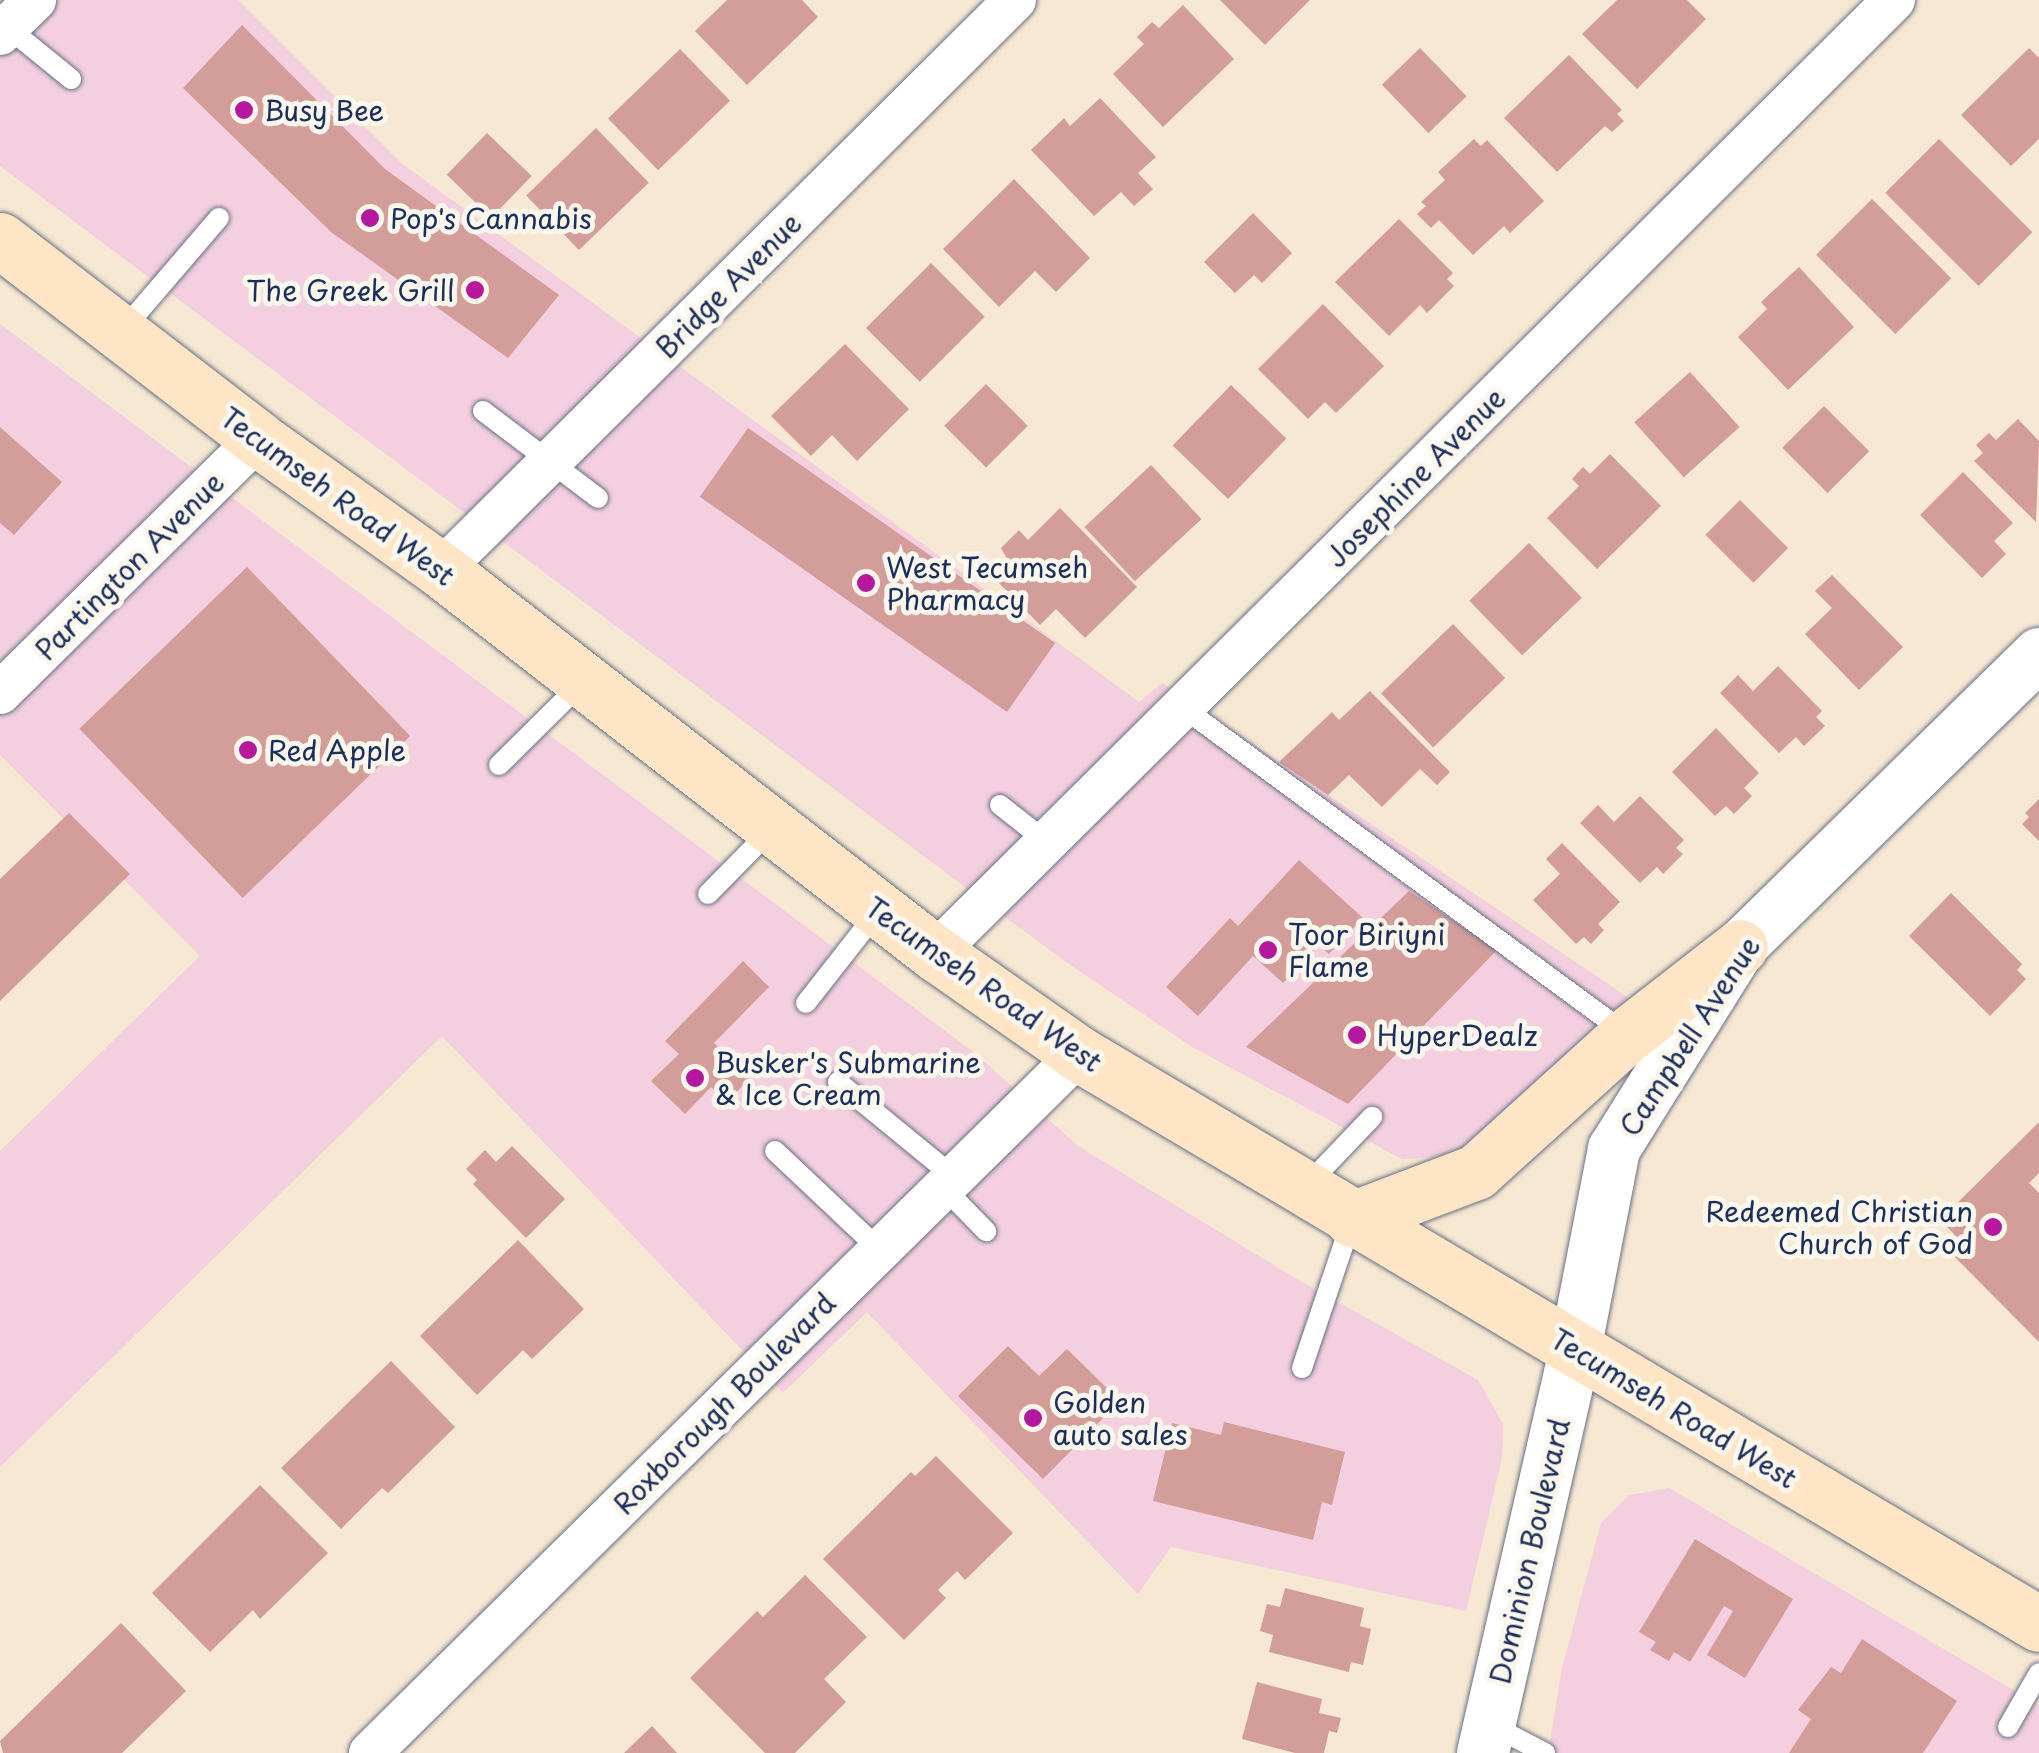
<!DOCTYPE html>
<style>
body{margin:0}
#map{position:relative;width:2039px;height:1753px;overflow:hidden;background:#f6e8d2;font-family:"Playpen Sans",sans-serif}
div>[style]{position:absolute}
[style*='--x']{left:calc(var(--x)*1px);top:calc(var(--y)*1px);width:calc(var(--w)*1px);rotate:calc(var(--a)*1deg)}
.built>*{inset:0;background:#f3cfdf}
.building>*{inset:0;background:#d39d9a;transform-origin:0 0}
.roads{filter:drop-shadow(0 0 2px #687087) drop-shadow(0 0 2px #687087)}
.service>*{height:20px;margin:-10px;padding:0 10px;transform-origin:10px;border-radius:10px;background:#fff}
.minor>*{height:42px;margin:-21px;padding:0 21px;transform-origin:21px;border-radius:21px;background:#fff}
.tertiary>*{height:52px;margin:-26px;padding:0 26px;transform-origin:26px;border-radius:26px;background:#fff}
.secondary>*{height:55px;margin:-27.5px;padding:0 27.5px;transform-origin:27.5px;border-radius:27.5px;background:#fee5c5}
.dots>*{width:28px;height:28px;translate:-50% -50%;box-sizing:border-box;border:5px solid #fbf7ec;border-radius:50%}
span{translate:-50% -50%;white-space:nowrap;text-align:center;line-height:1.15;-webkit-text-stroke:10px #fbf7ec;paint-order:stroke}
.poi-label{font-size:28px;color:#1b2f5e}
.left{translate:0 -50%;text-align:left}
.right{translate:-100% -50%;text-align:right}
.street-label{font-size:28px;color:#1b2f5e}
</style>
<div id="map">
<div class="built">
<i style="clip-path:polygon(0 0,238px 0,400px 162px,1139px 702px,1162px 683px,1629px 998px,1473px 1146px,1441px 1157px,1402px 1159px,1192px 1047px,1063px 960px,0 166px)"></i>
<i style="clip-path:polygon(0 324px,976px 1054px,1078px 1146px,1295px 1278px,1478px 1380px,1503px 1424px,1502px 1458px,1466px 1611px,1171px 1547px,1138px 1594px,867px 1312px,783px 1393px,442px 1036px,0 1467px,0 1151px,200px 956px,0 755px)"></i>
<i style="clip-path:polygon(1669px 1488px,2039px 1705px,2039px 1753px,1548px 1753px,1562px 1668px,1601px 1523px,1629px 1495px)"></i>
</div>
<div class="building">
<i style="clip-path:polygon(727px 0,802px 0,818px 17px,747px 85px,695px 31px)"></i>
<i style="clip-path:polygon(1220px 0,1310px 0,1265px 45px)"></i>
<i style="clip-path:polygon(1617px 0,1687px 0,1706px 19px,1637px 89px,1582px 34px)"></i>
<i style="clip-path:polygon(1183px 5px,1234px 59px,1163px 127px,1113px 74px,1144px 44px,1137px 37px,1152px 22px,1159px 28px)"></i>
<i style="clip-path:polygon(242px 25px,385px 169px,559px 295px,508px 358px,331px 232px,183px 88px)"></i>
<i style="left:1420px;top:48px;width:67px;height:53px;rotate:46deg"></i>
<i style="clip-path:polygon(2029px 48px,2039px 58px,2039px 139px,2011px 166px,1961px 115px)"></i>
<i style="left:680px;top:49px;width:72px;height:100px;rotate:46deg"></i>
<i style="clip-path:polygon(1569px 55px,1622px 110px,1617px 114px,1624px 121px,1612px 132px,1605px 126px,1557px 172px,1504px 118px)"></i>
<i style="clip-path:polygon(1100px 98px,1156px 157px,1138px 173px,1153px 189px,1134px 206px,1121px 192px,1094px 216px,1031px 150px,1064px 118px,1070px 126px)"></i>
<i style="left:596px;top:128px;width:76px;height:97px;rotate:46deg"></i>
<i style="left:487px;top:133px;width:62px;height:58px;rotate:44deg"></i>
<i style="clip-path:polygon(1474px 139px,1481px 146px,1487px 140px,1544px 201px,1510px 233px,1504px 226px,1473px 255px,1439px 220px,1431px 228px,1417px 214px,1426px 206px,1421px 202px,1445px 180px,1438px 172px)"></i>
<i style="left:1939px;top:139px;width:132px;height:76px;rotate:45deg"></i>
<i style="clip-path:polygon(1014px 179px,1090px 258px,1056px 292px,1035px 271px,999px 307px,943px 249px)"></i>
<i style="left:1872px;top:199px;width:112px;height:79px;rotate:45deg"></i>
<i style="clip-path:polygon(1253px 213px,1292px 253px,1262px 283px,1254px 275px,1235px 293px,1204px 262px)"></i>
<i style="clip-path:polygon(1399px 219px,1453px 273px,1447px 279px,1454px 286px,1427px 313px,1420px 305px,1389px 336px,1335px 282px)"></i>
<i style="left:931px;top:263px;width:76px;height:92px;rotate:45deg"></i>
<i style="clip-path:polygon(1799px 267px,1854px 327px,1788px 390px,1738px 337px,1767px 309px,1761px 302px)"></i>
<i style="clip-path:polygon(1323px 304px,1384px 366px,1336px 413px,1325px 402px,1308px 419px,1258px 369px)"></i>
<i style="clip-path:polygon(845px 344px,909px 409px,857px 461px,832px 435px,811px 456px,771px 416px)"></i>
<i style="left:1690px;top:372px;width:74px;height:75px;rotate:48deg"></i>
<i style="left:986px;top:384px;width:59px;height:59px;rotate:45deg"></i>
<i style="left:1231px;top:385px;width:77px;height:84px;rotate:44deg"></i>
<i style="left:1824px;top:406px;width:64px;height:59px;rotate:45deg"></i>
<i style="clip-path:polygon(2018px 419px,2039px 441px,2036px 522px,1974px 461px,1983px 453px,1976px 445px,1989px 433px,1996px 440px)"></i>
<i style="clip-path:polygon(0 427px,62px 482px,14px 535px,0 523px)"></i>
<i style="left:748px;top:428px;width:375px;height:84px;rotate:35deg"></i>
<i style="clip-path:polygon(1610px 454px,1661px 506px,1597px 569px,1547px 518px,1579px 486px,1572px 479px,1583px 467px,1590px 474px)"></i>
<i style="left:1151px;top:465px;width:74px;height:91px;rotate:47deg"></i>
<i style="clip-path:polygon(1963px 472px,2013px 523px,1994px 541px,2006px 554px,1982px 578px,1920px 515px)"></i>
<i style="left:1740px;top:500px;width:68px;height:49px;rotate:45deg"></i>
<i style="clip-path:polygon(1060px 508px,1137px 587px,1085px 638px,1056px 609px,1040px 625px,995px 579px,1010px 564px,1001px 548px,1019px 530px,1028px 540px)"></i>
<i style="left:1529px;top:543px;width:76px;height:83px;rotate:46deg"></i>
<i style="left:247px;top:567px;width:235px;height:233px;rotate:46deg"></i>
<i style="clip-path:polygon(1832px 575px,1903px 647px,1859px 690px,1805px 634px,1832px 608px,1815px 591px)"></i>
<i style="left:1453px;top:624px;width:75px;height:100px;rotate:46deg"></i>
<i style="clip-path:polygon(1778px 666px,1822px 711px,1816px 717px,1825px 726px,1804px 746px,1796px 737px,1779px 753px,1720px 693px,1738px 675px,1753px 691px)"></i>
<i style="clip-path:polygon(1370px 691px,1450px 772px,1437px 785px,1420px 769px,1382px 807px,1349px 775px,1328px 795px,1279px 762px,1332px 712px,1339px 720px)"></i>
<i style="clip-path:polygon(1716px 728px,1759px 773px,1744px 788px,1752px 796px,1734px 814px,1726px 806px,1715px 816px,1672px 772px)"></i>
<i style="clip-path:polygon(1640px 796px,1684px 840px,1676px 848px,1683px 854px,1663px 874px,1657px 867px,1640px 883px,1580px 823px,1598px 805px,1614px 822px)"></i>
<i style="clip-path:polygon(2039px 799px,2039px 841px,2022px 824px,2029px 817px,2025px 813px)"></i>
<i style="clip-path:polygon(69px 813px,130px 874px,0 1001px,0 879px)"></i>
<i style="clip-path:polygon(1562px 843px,1620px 902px,1598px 924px,1604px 930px,1591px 944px,1584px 937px,1576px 944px,1533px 900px,1560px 874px,1546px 859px)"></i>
<i style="clip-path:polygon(1299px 860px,1363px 918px,1329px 954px,1319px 945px,1283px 983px,1253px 956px,1198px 1016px,1166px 987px,1230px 918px,1238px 926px)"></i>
<i style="clip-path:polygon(1409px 891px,1497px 950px,1348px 1104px,1246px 1047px)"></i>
<i style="clip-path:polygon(1951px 893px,2022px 964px,2017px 970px,2026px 979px,1990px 1016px,1909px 936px)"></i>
<i style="clip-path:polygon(743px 961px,769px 987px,714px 1043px,750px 1078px,727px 1102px,711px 1087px,685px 1114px,651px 1081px,679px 1054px,665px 1041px)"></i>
<i style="clip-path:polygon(2039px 1122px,2039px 1173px,2029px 1183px,2039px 1193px,2039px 1342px,1943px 1245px,1954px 1234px,1940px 1220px)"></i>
<i style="clip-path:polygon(512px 1146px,565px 1199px,526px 1238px,473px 1184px,477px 1180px,466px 1169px,485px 1150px,496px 1162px)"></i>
<i style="clip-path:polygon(518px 1240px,584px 1309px,532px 1359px,523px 1350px,477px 1395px,420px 1336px)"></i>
<i style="clip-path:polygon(1008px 1346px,1039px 1376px,1067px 1349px,1120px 1401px,1043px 1479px,958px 1396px)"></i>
<i style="clip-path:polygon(391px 1361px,455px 1427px,388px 1493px,382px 1488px,341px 1529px,281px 1468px)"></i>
<i style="clip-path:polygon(1224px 1422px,1345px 1452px,1332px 1505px,1322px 1502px,1313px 1540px,1153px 1501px,1172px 1423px,1221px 1435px)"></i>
<i style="clip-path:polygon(936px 1456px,1013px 1533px,965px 1580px,957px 1571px,938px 1590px,946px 1598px,904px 1640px,823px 1559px,911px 1472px,915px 1476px)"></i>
<i style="clip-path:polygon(260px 1485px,328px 1553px,260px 1619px,253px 1610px,210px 1652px,152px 1593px)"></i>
<i style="clip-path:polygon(1695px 1539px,1793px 1599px,1745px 1678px,1707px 1655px,1733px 1611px,1724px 1606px,1690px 1662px,1674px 1652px,1669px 1661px,1650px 1650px,1656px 1642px,1639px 1632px)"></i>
<i style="clip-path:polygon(805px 1575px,867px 1637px,824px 1679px,846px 1702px,795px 1753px,765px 1753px,690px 1678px,757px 1611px,763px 1617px)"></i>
<i style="clip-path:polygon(1285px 1588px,1364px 1608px,1360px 1626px,1371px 1629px,1363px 1665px,1351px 1662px,1349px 1672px,1269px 1652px,1273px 1635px,1260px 1631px,1267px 1604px,1280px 1607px)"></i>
<i style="clip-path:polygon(121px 1623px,186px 1691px,122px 1753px,3px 1753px,0 1741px)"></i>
<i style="clip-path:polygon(1862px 1639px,1957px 1701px,1923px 1753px,1789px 1753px,1811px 1719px,1798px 1710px,1831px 1667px,1841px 1673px)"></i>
<i style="clip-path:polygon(1257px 1682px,1322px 1699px,1319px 1713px,1341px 1718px,1337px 1733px,1329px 1731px,1324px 1753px,1295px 1753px,1242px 1739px)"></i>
<i style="clip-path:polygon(652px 1726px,677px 1753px,624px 1753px)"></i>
</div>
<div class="roads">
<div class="service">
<i style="--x:6;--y:26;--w:84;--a:39.2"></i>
<i style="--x:122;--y:331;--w:149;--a:-49.4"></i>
<i style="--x:483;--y:411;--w:144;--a:37.1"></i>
<i style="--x:1182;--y:707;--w:549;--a:36.33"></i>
<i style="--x:499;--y:765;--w:117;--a:-44.7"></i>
<i style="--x:1000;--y:805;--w:60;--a:38.2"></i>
<i style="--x:708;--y:894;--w:90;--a:-45.5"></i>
<i style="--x:806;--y:1003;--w:118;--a:-51.9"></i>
<i style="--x:838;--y:1082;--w:150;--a:39.3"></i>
<i style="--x:775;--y:1151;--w:144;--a:43.3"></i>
<i style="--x:1308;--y:1184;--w:93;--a:-46.3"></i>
<i style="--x:943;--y:1187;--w:62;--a:45.7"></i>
<i style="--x:1302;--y:1368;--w:157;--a:-71.4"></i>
<i style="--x:1491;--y:1725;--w:61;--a:27.4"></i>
<i style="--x:2008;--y:1727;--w:62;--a:-60.1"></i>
</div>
<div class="minor">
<i style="--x:0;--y:34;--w:49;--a:-44.2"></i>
<i style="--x:441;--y:570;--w:809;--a:-44.8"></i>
<i style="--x:0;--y:693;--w:362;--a:-44.6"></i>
<i style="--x:935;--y:953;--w:1352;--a:-44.82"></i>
<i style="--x:370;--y:1753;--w:996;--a:-44.59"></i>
</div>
<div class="tertiary">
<i style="--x:1483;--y:1753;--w:413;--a:-77.1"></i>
<i style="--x:1575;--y:1350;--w:205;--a:-79"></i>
<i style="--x:1614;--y:1149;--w:238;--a:-58"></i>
<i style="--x:1740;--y:947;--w:419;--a:-44.4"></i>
</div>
<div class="secondary">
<i style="--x:0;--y:240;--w:326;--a:37.6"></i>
<i style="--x:258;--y:439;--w:225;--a:35.6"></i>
<i style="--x:441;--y:570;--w:625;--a:37.79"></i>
<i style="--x:935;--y:953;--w:176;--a:35"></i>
<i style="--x:1079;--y:1054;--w:1116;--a:30.7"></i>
<i style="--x:1352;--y:1219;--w:133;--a:-20.8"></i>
<i style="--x:1476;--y:1172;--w:204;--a:-42.2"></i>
<i style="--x:1627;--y:1035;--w:143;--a:-37.9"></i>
</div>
</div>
<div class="dots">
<i style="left:244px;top:110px;background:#b5179e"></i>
<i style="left:370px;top:218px;background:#b5179e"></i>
<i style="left:475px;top:290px;background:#b5179e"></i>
<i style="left:866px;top:583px;background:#b5179e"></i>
<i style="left:248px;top:750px;background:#b5179e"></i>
<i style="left:1268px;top:950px;background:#b5179e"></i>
<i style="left:1357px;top:1035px;background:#b5179e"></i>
<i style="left:695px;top:1078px;background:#b5179e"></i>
<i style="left:1993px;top:1227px;background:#b5179e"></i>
<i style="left:1033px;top:1418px;background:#b5179e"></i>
</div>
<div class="poi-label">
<span class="left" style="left:264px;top:110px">Busy Bee</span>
<span class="left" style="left:390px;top:218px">Pop's Cannabis</span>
<span class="right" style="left:455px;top:290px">The Greek Grill</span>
<span class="left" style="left:886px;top:583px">West Tecumseh<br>Pharmacy</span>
<span class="left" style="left:268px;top:750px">Red Apple</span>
<span class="left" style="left:1288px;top:950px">Toor Biriyni<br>Flame</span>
<span class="left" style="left:1377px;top:1035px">HyperDealz</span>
<span class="left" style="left:715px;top:1078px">Busker's Submarine<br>&amp; Ice Cream</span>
<span class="right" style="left:1973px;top:1227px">Redeemed Christian<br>Church of God</span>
<span class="left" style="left:1053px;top:1418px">Golden<br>auto sales</span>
</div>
<div class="street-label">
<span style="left:728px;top:285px;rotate:-45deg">Bridge Avenue</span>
<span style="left:1415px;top:477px;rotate:-45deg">Josephine Avenue</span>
<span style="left:338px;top:496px;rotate:36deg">Tecumseh Road West</span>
<span style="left:129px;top:566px;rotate:-45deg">Partington Avenue</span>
<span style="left:984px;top:984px;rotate:35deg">Tecumseh Road West</span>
<span style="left:1689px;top:1036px;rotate:-57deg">Campbell Avenue</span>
<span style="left:724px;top:1403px;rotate:-45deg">Roxborough Boulevard</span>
<span style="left:1674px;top:1408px;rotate:31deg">Tecumseh Road West</span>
<span style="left:1529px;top:1551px;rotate:-77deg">Dominion Boulevard</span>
</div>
</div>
